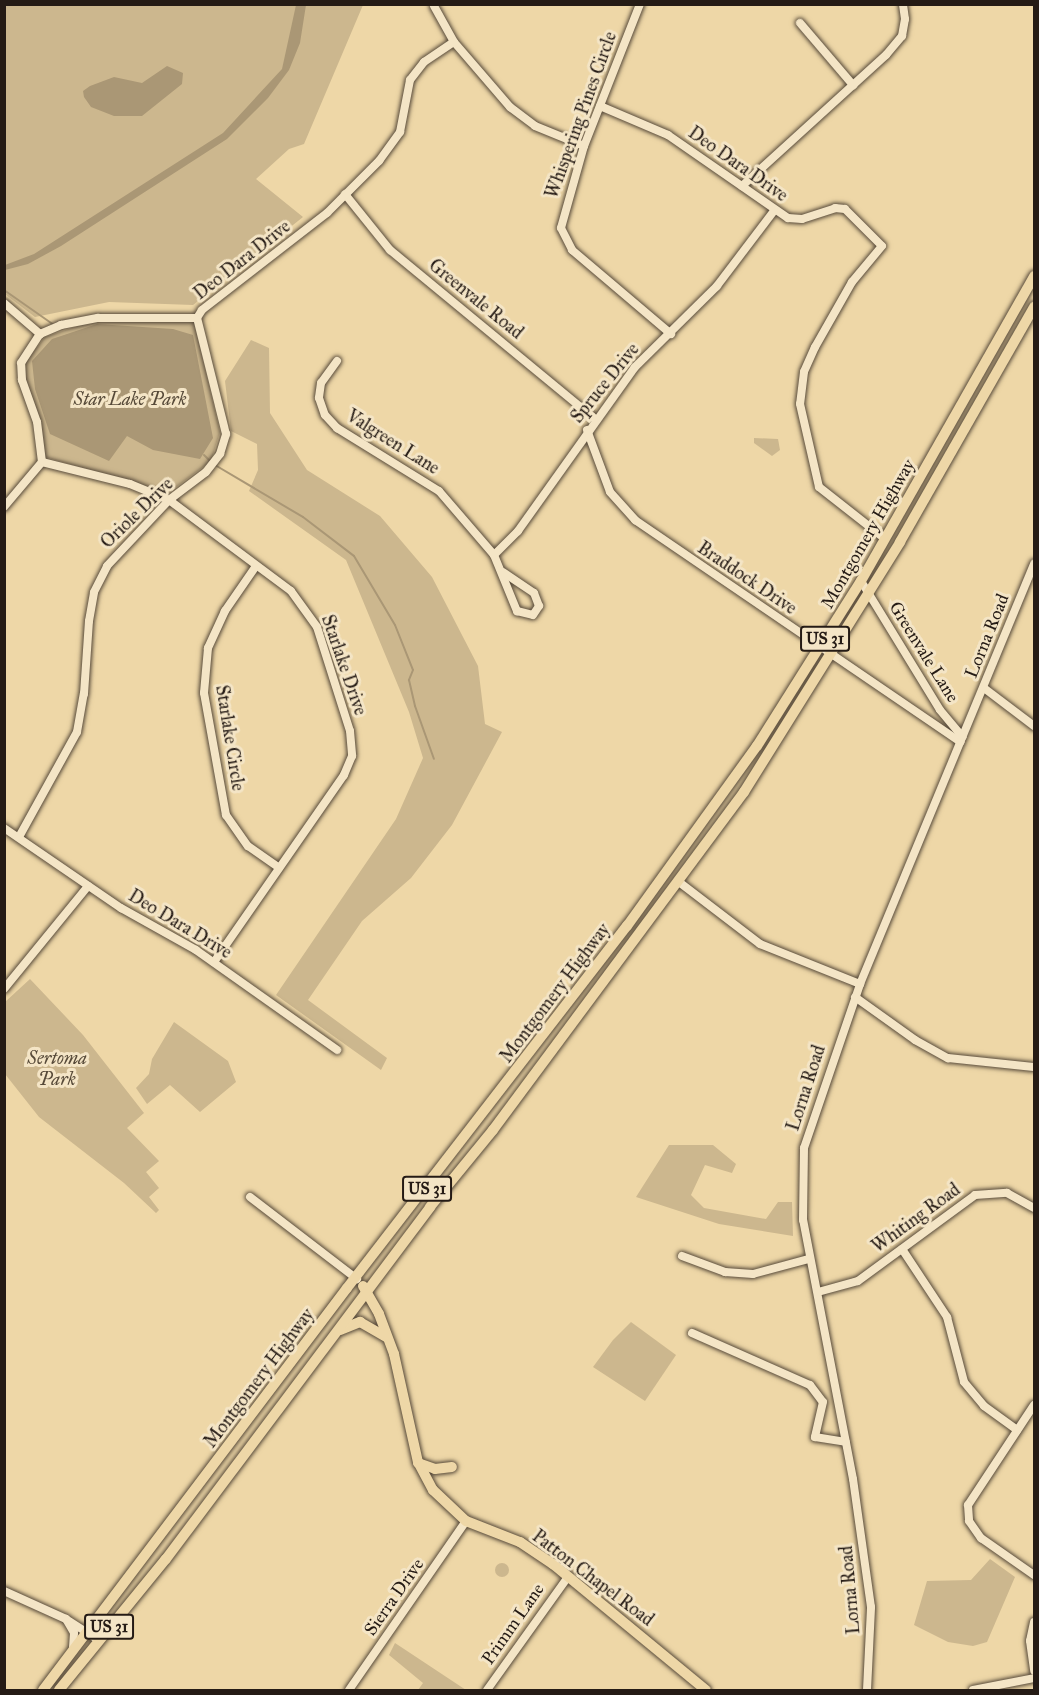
<!DOCTYPE html>
<style>
body{margin:0}
#map{position:relative;width:1039px;height:1695px;overflow:hidden;background:#eed7a7;font-family:"IM FELL Great Primer",serif}
div>[style]{position:absolute}
[style*='--x']{left:calc(var(--x)*1px);top:calc(var(--y)*1px);width:calc(var(--w)*1px);rotate:calc(var(--a)*1deg)}
.green>*{inset:0;background:#ccb78e}
.round{border-radius:50%}
.water>*{inset:0;background:#aa9775}
.stream>*{height:2px;margin:-1px;padding:0 1px;transform-origin:1px;border-radius:1px;background:#aa9775}
.roads{filter:drop-shadow(0 0 2px #574a3a) drop-shadow(0 0 2px #574a3a)}
.minor>*{height:8px;margin:-4px;padding:0 4px;transform-origin:4px;border-radius:4px;background:#f4e5c6}
.major>*{height:10px;margin:-5px;padding:0 5px;transform-origin:5px;border-radius:5px;background:#eed7a7}
span{translate:-50% -50%;white-space:nowrap;text-align:center;line-height:1.15;-webkit-text-stroke:6px #f4e5c6;paint-order:stroke}
.shield-label span{padding:2px 4px;background:#f4e5c6;border:2px solid;border-radius:4px;-webkit-text-stroke-width:0}
.shield-label{font-size:16px;color:#251b15;font-weight:700}
.street-label{font-size:18px;color:#251b15}
.park-label{font-size:18px;color:#574a39;font-style:italic}
.frame{position:absolute;inset:0;border:6px solid #251b15;pointer-events:none}
</style>
<div id="map">
<div class="green">
<i style="clip-path:polygon(4px 5px,363px 5px,304px 144px,289px 149px,256px 179px,303px 217px,193px 305px,109px 302px,35px 317px,5px 294px)"></i>
<i style="clip-path:polygon(98px 319px,194px 322px,220px 432px,211px 461px,168px 493px,42px 456px,25px 379px,26px 361px,45px 337px)"></i>
<i style="clip-path:polygon(251px 340px,269px 348px,270px 413px,307px 470px,380px 516px,432px 577px,478px 666px,485px 724px,502px 732px,452px 825px,411px 878px,362px 921px,308px 1000px,387px 1058px,381px 1070px,276px 995px,396px 819px,423px 758px,409px 712px,346px 560px,249px 491px,258px 470px,257px 444px,231px 431px,225px 381px)"></i>
<i style="clip-path:polygon(754px 438px,778px 439px,780px 450px,772px 456px,754px 443px)"></i>
<i style="clip-path:polygon(30px 979px,83px 1035px,144px 1113px,127px 1128px,159px 1161px,146px 1172px,159px 1188px,149px 1197px,159px 1210px,156px 1213px,124px 1183px,39px 1117px,5px 1074px,5px 1002px)"></i>
<i style="clip-path:polygon(174px 1022px,228px 1061px,236px 1082px,200px 1112px,170px 1085px,147px 1104px,136px 1088px,149px 1074px,152px 1059px)"></i>
<i style="clip-path:polygon(669px 1145px,713px 1145px,736px 1164px,732px 1173px,705px 1165px,691px 1195px,704px 1208px,766px 1219px,778px 1202px,792px 1202px,793px 1236px,719px 1224px,636px 1197px)"></i>
<i style="clip-path:polygon(631px 1322px,676px 1355px,645px 1401px,593px 1367px,613px 1340px)"></i>
<i style="clip-path:polygon(990px 1559px,1015px 1577px,987px 1642px,973px 1646px,948px 1642px,914px 1625px,927px 1581px,971px 1580px)"></i>
<i class="round" style="left:495px;top:1563px;width:14px;height:14px"></i>
<i style="clip-path:polygon(395px 1643px,466px 1690px,418px 1690px,423px 1683px,389px 1655px)"></i>
</div>
<div class="water">
<i style="clip-path:polygon(296px 5px,306px 5px,300px 43px,289px 70px,268px 98px,227px 139px,61px 246px,28px 264px,5px 270px,5px 265px,34px 254px,223px 133px,282px 69px)"></i>
<i style="clip-path:polygon(167px 66px,183px 73px,182px 84px,142px 116px,114px 116px,91px 107px,84px 97px,83px 91px,90px 86px,114px 77px,142px 83px)"></i>
<i style="clip-path:polygon(97px 324px,173px 329px,193px 335px,213px 438px,200px 459px,153px 450px,127px 436px,109px 461px,50px 434px,35px 389px,32px 361px,52px 339px)"></i>
</div>
<div class="stream">
<i style="--x:4;--y:290;--w:61;--a:35"></i>
<i style="--x:204;--y:455;--w:10;--a:45"></i>
<i style="--x:215;--y:465;--w:102;--a:30.6"></i>
<i style="--x:303;--y:517;--w:64;--a:37.4"></i>
<i style="--x:354;--y:556;--w:80;--a:59.3"></i>
<i style="--x:395;--y:625;--w:48;--a:68.2"></i>
<i style="--x:413;--y:670;--w:11;--a:112"></i>
<i style="--x:409;--y:680;--w:27;--a:77"></i>
<i style="--x:415;--y:706;--w:56;--a:70.3"></i>
</div>
<div class="roads">
<div class="minor">
<i style="--x:640;--y:4;--w:153;--a:111.5"></i>
<i style="--x:584;--y:146;--w:85;--a:105.7"></i>
<i style="--x:561;--y:228;--w:25;--a:63"></i>
<i style="--x:572;--y:250;--w:130;--a:40.3"></i>
<i style="--x:434;--y:6;--w:41;--a:60.9"></i>
<i style="--x:454;--y:42;--w:86;--a:49.3"></i>
<i style="--x:510;--y:107;--w:31;--a:37"></i>
<i style="--x:535;--y:126;--w:53;--a:22.2"></i>
<i style="--x:800;--y:23;--w:82;--a:49.5"></i>
<i style="--x:600;--y:106;--w:74;--a:23.1"></i>
<i style="--x:668;--y:135;--w:146;--a:34.7"></i>
<i style="--x:788;--y:218;--w:14;--a:4"></i>
<i style="--x:802;--y:219;--w:35;--a:-18"></i>
<i style="--x:835;--y:208;--w:10;--a:6"></i>
<i style="--x:845;--y:209;--w:52;--a:45"></i>
<i style="--x:882;--y:246;--w:47;--a:129.8"></i>
<i style="--x:852;--y:282;--w:75;--a:119.6"></i>
<i style="--x:815;--y:347;--w:27;--a:114"></i>
<i style="--x:804;--y:372;--w:32;--a:97"></i>
<i style="--x:800;--y:404;--w:85;--a:77.1"></i>
<i style="--x:819;--y:487;--w:84;--a:38.2"></i>
<i style="--x:742;--y:186;--w:195;--a:-42.3"></i>
<i style="--x:886;--y:55;--w:25;--a:-50"></i>
<i style="--x:902;--y:36;--w:17;--a:-80"></i>
<i style="--x:905;--y:19;--w:15;--a:-98"></i>
<i style="--x:345;--y:194;--w:72;--a:51.2"></i>
<i style="--x:390;--y:250;--w:266;--a:39.5"></i>
<i style="--x:4;--y:303;--w:48;--a:40.7"></i>
<i style="--x:197;--y:318;--w:9;--a:-58"></i>
<i style="--x:202;--y:310;--w:158;--a:-37.8"></i>
<i style="--x:327;--y:213;--w:74;--a:-45"></i>
<i style="--x:379;--y:161;--w:36;--a:-54"></i>
<i style="--x:400;--y:132;--w:53;--a:-79.1"></i>
<i style="--x:410;--y:80;--w:23;--a:-52"></i>
<i style="--x:424;--y:62;--w:36;--a:-34"></i>
<i style="--x:337;--y:361;--w:27;--a:126"></i>
<i style="--x:321;--y:383;--w:15;--a:98"></i>
<i style="--x:319;--y:398;--w:18;--a:71"></i>
<i style="--x:325;--y:415;--w:18;--a:47"></i>
<i style="--x:337;--y:428;--w:120;--a:31.7"></i>
<i style="--x:439;--y:491;--w:84;--a:49.3"></i>
<i style="--x:494;--y:555;--w:61;--a:67.7"></i>
<i style="--x:517;--y:611;--w:16;--a:14"></i>
<i style="--x:533;--y:615;--w:11;--a:-56"></i>
<i style="--x:539;--y:606;--w:14;--a:-111"></i>
<i style="--x:534;--y:593;--w:37;--a:-146"></i>
<i style="--x:587;--y:430;--w:66;--a:69.6"></i>
<i style="--x:610;--y:492;--w:38;--a:48"></i>
<i style="--x:635;--y:520;--w:394;--a:34.3"></i>
<i style="--x:42;--y:462;--w:91;--a:14"></i>
<i style="--x:130;--y:484;--w:42;--a:22.3"></i>
<i style="--x:169;--y:500;--w:152;--a:36.7"></i>
<i style="--x:291;--y:591;--w:44;--a:54.2"></i>
<i style="--x:317;--y:627;--w:109;--a:72.4"></i>
<i style="--x:350;--y:731;--w:25;--a:85"></i>
<i style="--x:352;--y:756;--w:21;--a:113"></i>
<i style="--x:344;--y:775;--w:228;--a:124.8"></i>
<i style="--x:42;--y:462;--w:40;--a:-97.1"></i>
<i style="--x:37;--y:422;--w:45;--a:-109.7"></i>
<i style="--x:22;--y:380;--w:17;--a:-93"></i>
<i style="--x:21;--y:363;--w:35;--a:-57"></i>
<i style="--x:40;--y:334;--w:23;--a:-23"></i>
<i style="--x:61;--y:325;--w:38;--a:-11"></i>
<i style="--x:98;--y:318;--w:99;--a:0"></i>
<i style="--x:4;--y:507;--w:59;--a:-49.8"></i>
<i style="--x:494;--y:555;--w:34;--a:-45"></i>
<i style="--x:518;--y:531;--w:201;--a:-54.5"></i>
<i style="--x:635;--y:367;--w:115;--a:-44.6"></i>
<i style="--x:717;--y:286;--w:94;--a:-52.8"></i>
<i style="--x:256;--y:566;--w:55;--a:124.6"></i>
<i style="--x:225;--y:611;--w:41;--a:114.7"></i>
<i style="--x:208;--y:648;--w:45;--a:95.1"></i>
<i style="--x:204;--y:693;--w:124;--a:79.8"></i>
<i style="--x:226;--y:815;--w:38;--a:55"></i>
<i style="--x:248;--y:846;--w:38;--a:35"></i>
<i style="--x:861;--y:581;--w:151;--a:58.5"></i>
<i style="--x:940;--y:710;--w:35;--a:50"></i>
<i style="--x:984;--y:688;--w:63;--a:37.2"></i>
<i style="--x:4;--y:828;--w:142;--a:34.4"></i>
<i style="--x:121;--y:908;--w:86;--a:29.2"></i>
<i style="--x:196;--y:950;--w:173;--a:35.3"></i>
<i style="--x:19;--y:837;--w:120;--a:-61.1"></i>
<i style="--x:77;--y:732;--w:39;--a:-80"></i>
<i style="--x:84;--y:694;--w:73;--a:-86.1"></i>
<i style="--x:89;--y:621;--w:29;--a:-80"></i>
<i style="--x:94;--y:592;--w:29;--a:-63"></i>
<i style="--x:107;--y:566;--w:91;--a:-46.8"></i>
<i style="--x:169;--y:500;--w:46;--a:-37.1"></i>
<i style="--x:206;--y:472;--w:23;--a:-52"></i>
<i style="--x:220;--y:454;--w:21;--a:-73"></i>
<i style="--x:226;--y:434;--w:120;--a:-104"></i>
<i style="--x:679;--y:882;--w:102;--a:37.4"></i>
<i style="--x:760;--y:944;--w:108;--a:21.8"></i>
<i style="--x:4;--y:989;--w:133;--a:-50.8"></i>
<i style="--x:855;--y:997;--w:74;--a:35.6"></i>
<i style="--x:915;--y:1040;--w:38;--a:29"></i>
<i style="--x:948;--y:1058;--w:86;--a:6"></i>
<i style="--x:250;--y:1197;--w:135;--a:37.5"></i>
<i style="--x:902;--y:1249;--w:82;--a:56.5"></i>
<i style="--x:947;--y:1317;--w:67;--a:75.3"></i>
<i style="--x:964;--y:1382;--w:31;--a:50"></i>
<i style="--x:984;--y:1406;--w:41;--a:36"></i>
<i style="--x:682;--y:1256;--w:46;--a:20.4"></i>
<i style="--x:725;--y:1272;--w:28;--a:4"></i>
<i style="--x:753;--y:1274;--w:58;--a:-15"></i>
<i style="--x:818;--y:1292;--w:41;--a:-15.4"></i>
<i style="--x:858;--y:1281;--w:145;--a:-36.3"></i>
<i style="--x:975;--y:1195;--w:32;--a:-4"></i>
<i style="--x:1007;--y:1193;--w:31;--a:29"></i>
<i style="--x:692;--y:1333;--w:129;--a:23.8"></i>
<i style="--x:810;--y:1385;--w:21;--a:53"></i>
<i style="--x:823;--y:1402;--w:36;--a:103"></i>
<i style="--x:815;--y:1437;--w:31;--a:9"></i>
<i style="--x:1034;--y:1405;--w:120;--a:123.4"></i>
<i style="--x:968;--y:1505;--w:16;--a:86"></i>
<i style="--x:969;--y:1521;--w:21;--a:55"></i>
<i style="--x:981;--y:1538;--w:65;--a:34.9"></i>
<i style="--x:4;--y:1591;--w:68;--a:24.3"></i>
<i style="--x:66;--y:1619;--w:38;--a:33"></i>
<i style="--x:66;--y:1619;--w:16;--a:60"></i>
<i style="--x:74;--y:1633;--w:16;--a:94"></i>
<i style="--x:1034;--y:1622;--w:19;--a:102"></i>
<i style="--x:1030;--y:1641;--w:30;--a:82"></i>
<i style="--x:349;--y:1690;--w:206;--a:-55.3"></i>
<i style="--x:487;--y:1690;--w:139;--a:-54.4"></i>
<i style="--x:867;--y:1690;--w:83;--a:-87.2"></i>
<i style="--x:871;--y:1607;--w:129;--a:-98"></i>
<i style="--x:853;--y:1479;--w:264;--a:-100.9"></i>
<i style="--x:803;--y:1220;--w:72;--a:-89.2"></i>
<i style="--x:804;--y:1148;--w:173;--a:-71.1"></i>
<i style="--x:860;--y:984;--w:455;--a:-67.5"></i>
<i style="--x:973;--y:1690;--w:62;--a:-11.1"></i>
</div>
<div class="major">
<i style="--x:363;--y:1286;--w:32;--a:60"></i>
<i style="--x:379;--y:1314;--w:43;--a:69.4"></i>
<i style="--x:394;--y:1354;--w:111;--a:77.5"></i>
<i style="--x:418;--y:1462;--w:32;--a:62"></i>
<i style="--x:433;--y:1490;--w:45;--a:43.2"></i>
<i style="--x:466;--y:1521;--w:58;--a:21.3"></i>
<i style="--x:520;--y:1542;--w:40;--a:34"></i>
<i style="--x:553;--y:1564;--w:198;--a:39.5"></i>
<i style="--x:340;--y:1330;--w:22;--a:-22"></i>
<i style="--x:360;--y:1322;--w:30;--a:30"></i>
<i style="--x:418;--y:1463;--w:18;--a:19"></i>
<i style="--x:435;--y:1469;--w:17;--a:-7"></i>
<i style="--x:43;--y:1690;--w:504;--a:-52.9"></i>
<i style="--x:347;--y:1288;--w:458;--a:-52.3"></i>
<i style="--x:627;--y:926;--w:222;--a:-54.2"></i>
<i style="--x:757;--y:746;--w:195;--a:-57.8"></i>
<i style="--x:861;--y:581;--w:351;--a:-60.4"></i>
<i style="--x:59;--y:1690;--w:169;--a:-50.8"></i>
<i style="--x:166;--y:1559;--w:440;--a:-53.1"></i>
<i style="--x:430;--y:1207;--w:99;--a:-50.7"></i>
<i style="--x:493;--y:1130;--w:421;--a:-53.4"></i>
<i style="--x:744;--y:792;--w:295;--a:-58"></i>
<i style="--x:900;--y:542;--w:271;--a:-60.3"></i>
</div>
</div>
<div class="shield-label">
<span style="left:825px;top:639px">US 31</span>
<span style="left:427px;top:1189px">US 31</span>
<span style="left:109px;top:1627px">US 31</span>
</div>
<div class="street-label">
<span style="left:581px;top:115px;rotate:-70deg">Whispering Pines Circle</span>
<span style="left:738px;top:164px;rotate:35deg">Deo Dara Drive</span>
<span style="left:242px;top:260px;rotate:-38deg">Deo Dara Drive</span>
<span style="left:476px;top:299px;rotate:39deg">Greenvale Road</span>
<span style="left:605px;top:383px;rotate:-51deg">Spruce Drive</span>
<span style="left:393px;top:442px;rotate:32deg">Valgreen Lane</span>
<span style="left:137px;top:513px;rotate:-44deg">Oriole Drive</span>
<span style="left:868px;top:534px;rotate:-60deg">Montgomery Highway</span>
<span style="left:747px;top:578px;rotate:34deg">Braddock Drive</span>
<span style="left:987px;top:636px;rotate:-68deg">Lorna Road</span>
<span style="left:924px;top:652px;rotate:58deg">Greenvale Lane</span>
<span style="left:344px;top:665px;rotate:71deg">Starlake Drive</span>
<span style="left:230px;top:738px;rotate:81deg">Starlake Circle</span>
<span style="left:180px;top:924px;rotate:31deg">Deo Dara Drive</span>
<span style="left:555px;top:993px;rotate:-53deg">Montgomery Highway</span>
<span style="left:806px;top:1088px;rotate:-72deg">Lorna Road</span>
<span style="left:916px;top:1218px;rotate:-36deg">Whiting Road</span>
<span style="left:259px;top:1378px;rotate:-53deg">Montgomery Highway</span>
<span style="left:593px;top:1578px;rotate:37deg">Patton Chapel Road</span>
<span style="left:850px;top:1590px;rotate:-95deg">Lorna Road</span>
<span style="left:394px;top:1597px;rotate:-55deg">Sierra Drive</span>
<span style="left:513px;top:1624px;rotate:-55deg">Primm Lane</span>
</div>
<div class="park-label">
<span style="left:130px;top:399px">Star Lake Park</span>
<span style="left:57px;top:1069px">Sertoma<br>Park</span>
</div>
<div class="frame"></div>
</div>
